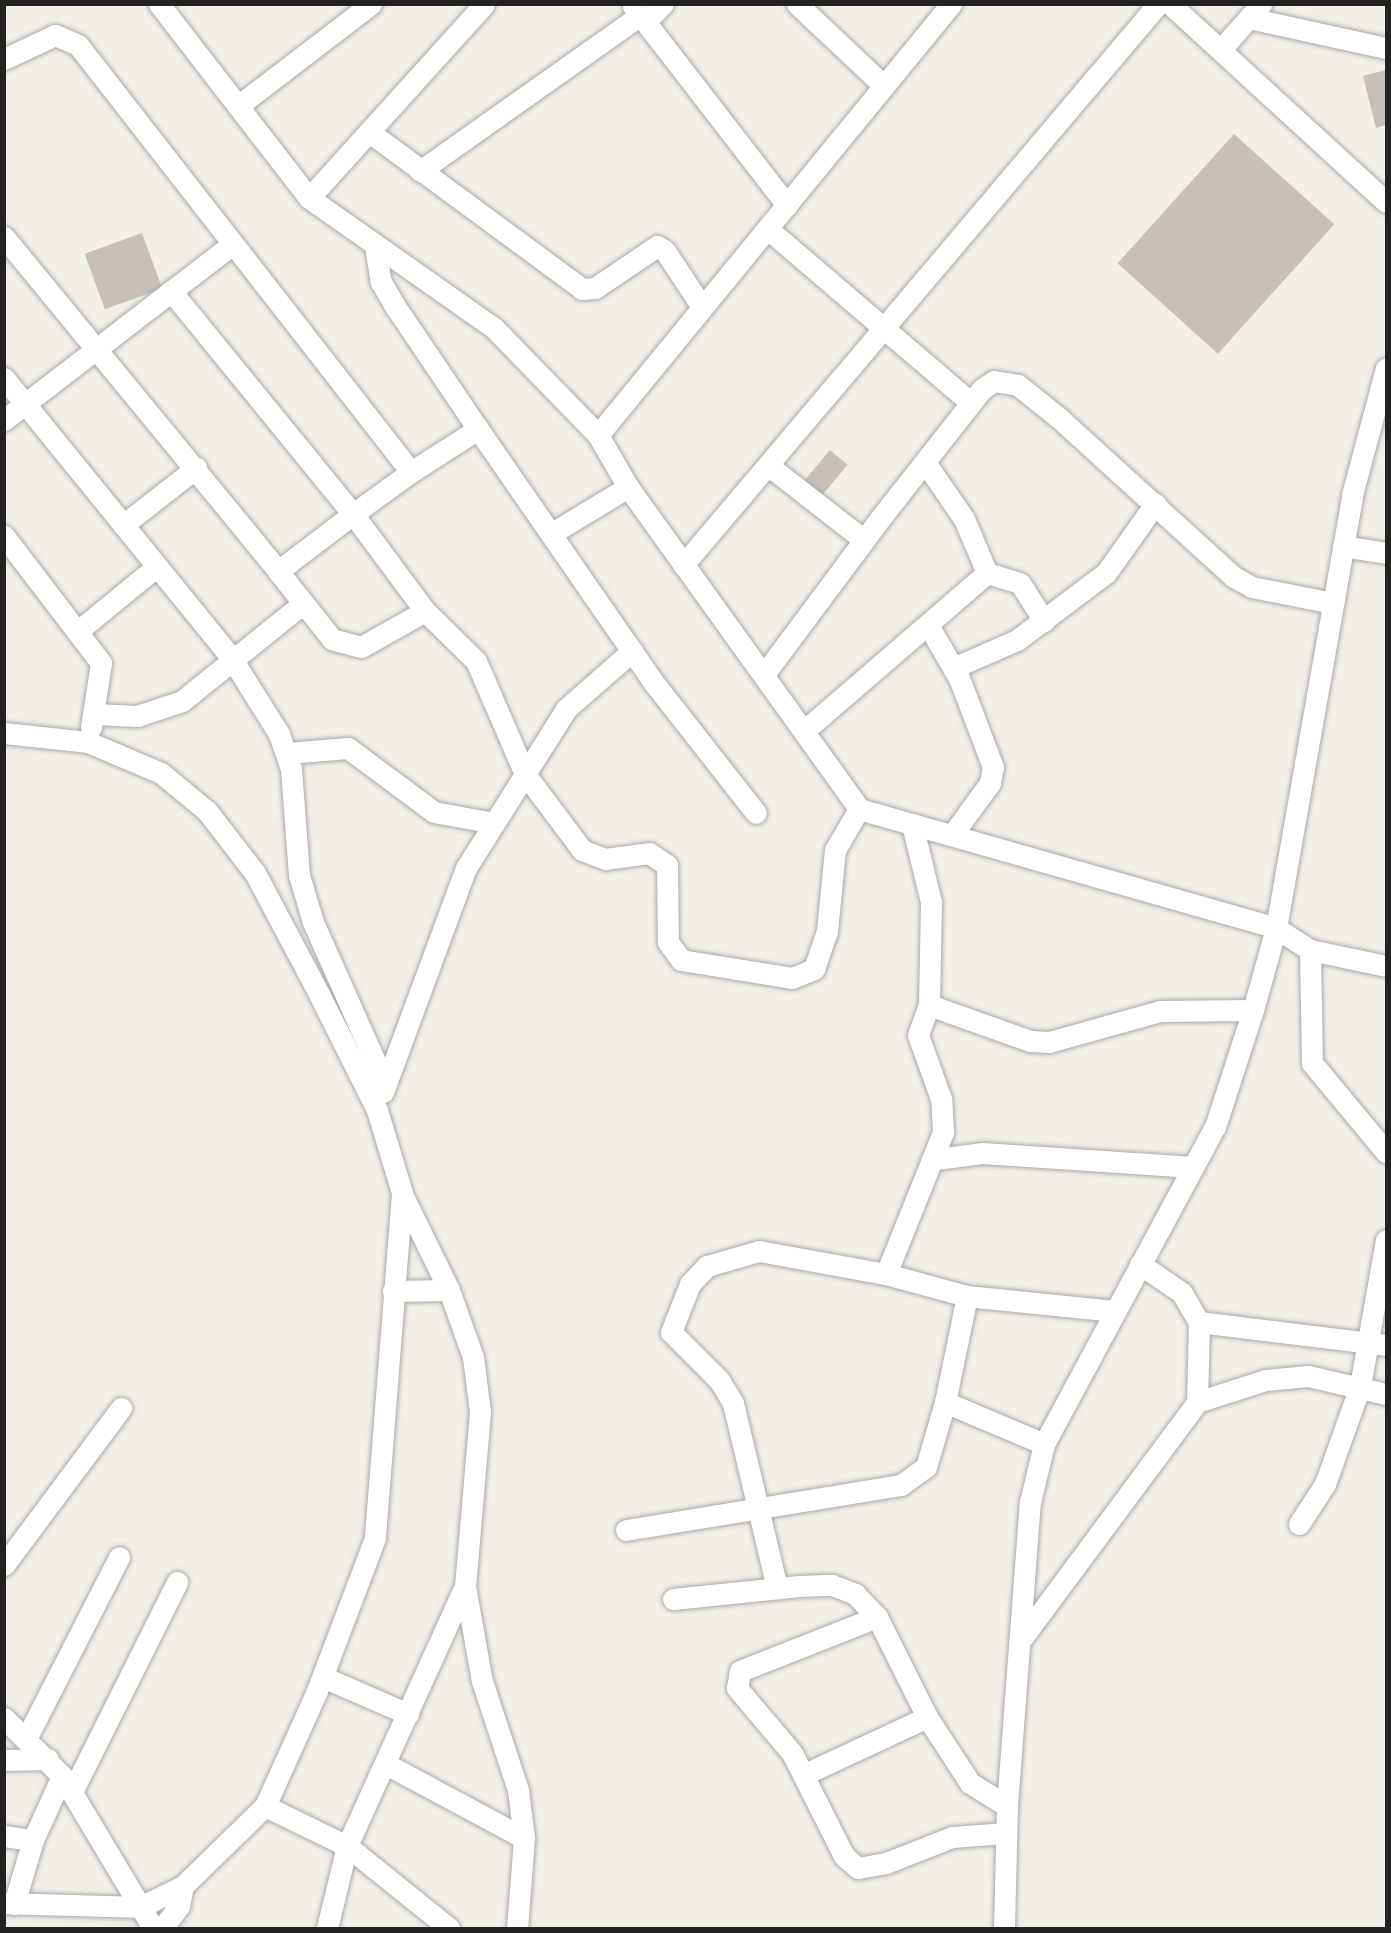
<!DOCTYPE html>
<style>
body{margin:0}
#map{position:relative;width:1391px;height:1933px;overflow:hidden;background:#f2efe9;font-family:Lato,sans-serif}
div>[style]{position:absolute}
[style*='--x']{left:calc(var(--x)*1px);top:calc(var(--y)*1px);width:calc(var(--w)*1px);rotate:calc(var(--a)*1deg)}
.building>*{inset:0;background:#c7bfb8;transform-origin:0 0}
.roads{filter:drop-shadow(0 0 2px #a9a9a9) drop-shadow(0 0 2px #a9a9a9)}
.minor>*{height:21px;margin:-10.5px;padding:0 10.5px;transform-origin:10.5px;border-radius:10.5px;background:#fff}
span{translate:-50% -50%;white-space:nowrap;text-align:center;line-height:1.15;-webkit-text-stroke:5px #fff;paint-order:stroke}
.frame{position:absolute;inset:0;border:6px solid #222;pointer-events:none}
</style>
<div id="map">
<div class="building">
<i style="clip-path:polygon(1386px 70px,1386px 125px,1376px 128px,1363px 76px)"></i>
<i style="left:1234px;top:134px;width:135px;height:174px;rotate:42deg"></i>
<i style="left:142px;top:233px;width:59px;height:61px;rotate:70deg"></i>
<i style="left:830px;top:450px;width:23px;height:41px;rotate:40deg"></i>
</div>
<div class="roads">
<div class="minor">
<i style="--x:159;--y:4;--w:245;--a:52.3"></i>
<i style="--x:309;--y:198;--w:226;--a:35.1"></i>
<i style="--x:494;--y:328;--w:149;--a:45.8"></i>
<i style="--x:598;--y:435;--w:60;--a:60"></i>
<i style="--x:628;--y:487;--w:396;--a:54.3"></i>
<i style="--x:859;--y:809;--w:434;--a:15.9"></i>
<i style="--x:1276;--y:928;--w:40;--a:32.9"></i>
<i style="--x:1310;--y:950;--w:78;--a:11.9"></i>
<i style="--x:797;--y:4;--w:118;--a:43.3"></i>
<i style="--x:1170;--y:4;--w:293;--a:42.5"></i>
<i style="--x:633;--y:6;--w:252;--a:52.3"></i>
<i style="--x:1249;--y:18;--w:140;--a:12.4"></i>
<i style="--x:645;--y:22;--w:25;--a:-45"></i>
<i style="--x:1222;--y:48;--w:59;--a:-48.4"></i>
<i style="--x:4;--y:59;--w:56;--a:-25.2"></i>
<i style="--x:55;--y:35;--w:25;--a:23"></i>
<i style="--x:78;--y:45;--w:541;--a:52.05"></i>
<i style="--x:238;--y:106;--w:168;--a:-37.5"></i>
<i style="--x:372;--y:134;--w:261;--a:36.4"></i>
<i style="--x:582;--y:289;--w:13;--a:-4"></i>
<i style="--x:595;--y:288;--w:75;--a:-34.1"></i>
<i style="--x:657;--y:246;--w:9;--a:32"></i>
<i style="--x:665;--y:251;--w:67;--a:56.5"></i>
<i style="--x:420;--y:171;--w:270;--a:-35.3"></i>
<i style="--x:309;--y:198;--w:261;--a:-47.9"></i>
<i style="--x:768;--y:229;--w:267;--a:40.6"></i>
<i style="--x:4;--y:237;--w:432;--a:50.6"></i>
<i style="--x:375;--y:246;--w:36;--a:81"></i>
<i style="--x:381;--y:282;--w:28;--a:60"></i>
<i style="--x:395;--y:306;--w:148;--a:56"></i>
<i style="--x:171;--y:291;--w:288;--a:50.8"></i>
<i style="--x:353;--y:514;--w:121;--a:53.4"></i>
<i style="--x:425;--y:611;--w:73;--a:150.6"></i>
<i style="--x:361;--y:647;--w:30;--a:-165"></i>
<i style="--x:332;--y:639;--w:87;--a:-128.5"></i>
<i style="--x:278;--y:571;--w:94;--a:-37.2"></i>
<i style="--x:353;--y:514;--w:72;--a:-35.9"></i>
<i style="--x:411;--y:472;--w:80;--a:-32.7"></i>
<i style="--x:478;--y:429;--w:309;--a:55.3"></i>
<i style="--x:654;--y:683;--w:165;--a:51.9"></i>
<i style="--x:4;--y:378;--w:362;--a:50.9"></i>
<i style="--x:232;--y:659;--w:89;--a:57.9"></i>
<i style="--x:279;--y:734;--w:37;--a:71"></i>
<i style="--x:291;--y:769;--w:106;--a:85.7"></i>
<i style="--x:299;--y:875;--w:49;--a:73.4"></i>
<i style="--x:313;--y:922;--w:177;--a:66"></i>
<i style="--x:4;--y:420;--w:285;--a:-37.6"></i>
<i style="--x:598;--y:435;--w:557;--a:-50.68"></i>
<i style="--x:769;--y:466;--w:120;--a:37.9"></i>
<i style="--x:123;--y:525;--w:93;--a:-38"></i>
<i style="--x:552;--y:533;--w:89;--a:-31.2"></i>
<i style="--x:4;--y:536;--w:160;--a:52.6"></i>
<i style="--x:101;--y:663;--w:65;--a:98.9"></i>
<i style="--x:1343;--y:546;--w:44;--a:9.2"></i>
<i style="--x:683;--y:565;--w:735;--a:-49.75"></i>
<i style="--x:987;--y:573;--w:34;--a:17"></i>
<i style="--x:1020;--y:583;--w:45;--a:57.7"></i>
<i style="--x:425;--y:611;--w:71;--a:44.4"></i>
<i style="--x:476;--y:661;--w:123;--a:66.6"></i>
<i style="--x:525;--y:774;--w:95;--a:53.1"></i>
<i style="--x:582;--y:850;--w:25;--a:21"></i>
<i style="--x:605;--y:859;--w:44;--a:-7.8"></i>
<i style="--x:649;--y:853;--w:22;--a:34"></i>
<i style="--x:667;--y:865;--w:77;--a:89.3"></i>
<i style="--x:668;--y:942;--w:22;--a:54"></i>
<i style="--x:681;--y:960;--w:112;--a:9.2"></i>
<i style="--x:792;--y:978;--w:24;--a:-22"></i>
<i style="--x:814;--y:969;--w:40;--a:-71.1"></i>
<i style="--x:827;--y:931;--w:81;--a:-84.4"></i>
<i style="--x:835;--y:850;--w:48;--a:-59.7"></i>
<i style="--x:929;--y:627;--w:59;--a:59.5"></i>
<i style="--x:959;--y:678;--w:95;--a:69.1"></i>
<i style="--x:993;--y:767;--w:16;--a:101"></i>
<i style="--x:990;--y:783;--w:64;--a:126.2"></i>
<i style="--x:78;--y:631;--w:102;--a:-39.4"></i>
<i style="--x:953;--y:668;--w:70;--a:-23.6"></i>
<i style="--x:1017;--y:640;--w:111;--a:-37"></i>
<i style="--x:1106;--y:573;--w:85;--a:-54.6"></i>
<i style="--x:765;--y:673;--w:196;--a:-53.3"></i>
<i style="--x:882;--y:516;--w:162;--a:-51.8"></i>
<i style="--x:982;--y:389;--w:14;--a:-34"></i>
<i style="--x:994;--y:381;--w:24;--a:9"></i>
<i style="--x:1018;--y:385;--w:53;--a:38.8"></i>
<i style="--x:1059;--y:418;--w:236;--a:42.3"></i>
<i style="--x:1234;--y:577;--w:21;--a:29"></i>
<i style="--x:1252;--y:587;--w:83;--a:11.2"></i>
<i style="--x:94;--y:714;--w:43;--a:2.7"></i>
<i style="--x:137;--y:716;--w:47;--a:-18.4"></i>
<i style="--x:182;--y:701;--w:153;--a:-38.9"></i>
<i style="--x:805;--y:730;--w:240;--a:-40.8"></i>
<i style="--x:987;--y:573;--w:59;--a:-113.1"></i>
<i style="--x:964;--y:519;--w:69;--a:-124.4"></i>
<i style="--x:4;--y:733;--w:84;--a:6.1"></i>
<i style="--x:88;--y:742;--w:79;--a:23"></i>
<i style="--x:161;--y:773;--w:60;--a:39.6"></i>
<i style="--x:207;--y:811;--w:78;--a:52.3"></i>
<i style="--x:255;--y:873;--w:137;--a:62.1"></i>
<i style="--x:319;--y:994;--w:130;--a:63.4"></i>
<i style="--x:377;--y:1110;--w:87;--a:73.2"></i>
<i style="--x:402;--y:1193;--w:346;--a:94.5"></i>
<i style="--x:375;--y:1538;--w:164;--a:110.8"></i>
<i style="--x:317;--y:1691;--w:126;--a:114.3"></i>
<i style="--x:265;--y:1806;--w:115;--a:135.7"></i>
<i style="--x:183;--y:1886;--w:48;--a:154"></i>
<i style="--x:140;--y:1907;--w:136;--a:-178.3"></i>
<i style="--x:287;--y:753;--w:61;--a:-4.7"></i>
<i style="--x:348;--y:748;--w:107;--a:36.7"></i>
<i style="--x:434;--y:812;--w:61;--a:10.4"></i>
<i style="--x:912;--y:824;--w:80;--a:76.3"></i>
<i style="--x:931;--y:902;--w:103;--a:91.1"></i>
<i style="--x:929;--y:1005;--w:107;--a:19.6"></i>
<i style="--x:1030;--y:1041;--w:19;--a:3"></i>
<i style="--x:1049;--y:1042;--w:115;--a:-15.6"></i>
<i style="--x:1160;--y:1011;--w:93;--a:-0.6"></i>
<i style="--x:1310;--y:950;--w:113;--a:89"></i>
<i style="--x:1312;--y:1063;--w:116;--a:50.3"></i>
<i style="--x:383;--y:1092;--w:239;--a:-69.7"></i>
<i style="--x:466;--y:868;--w:188;--a:-57.8"></i>
<i style="--x:566;--y:709;--w:88;--a:-41.3"></i>
<i style="--x:936;--y:1159;--w:46;--a:-7.4"></i>
<i style="--x:982;--y:1153;--w:212;--a:3.8"></i>
<i style="--x:402;--y:1194;--w:107;--a:63.9"></i>
<i style="--x:449;--y:1290;--w:71;--a:70.3"></i>
<i style="--x:473;--y:1357;--w:55;--a:82.7"></i>
<i style="--x:480;--y:1412;--w:175;--a:94.9"></i>
<i style="--x:1140;--y:1264;--w:51;--a:34.6"></i>
<i style="--x:1182;--y:1293;--w:34;--a:60"></i>
<i style="--x:1199;--y:1322;--w:80;--a:91.4"></i>
<i style="--x:886;--y:1274;--w:153;--a:-68.1"></i>
<i style="--x:943;--y:1132;--w:33;--a:-93"></i>
<i style="--x:941;--y:1099;--w:68;--a:-109.8"></i>
<i style="--x:918;--y:1035;--w:32;--a:-70"></i>
<i style="--x:393;--y:1291;--w:56;--a:-1"></i>
<i style="--x:967;--y:1296;--w:148;--a:5.8"></i>
<i style="--x:1199;--y:1322;--w:188;--a:7"></i>
<i style="--x:1299;--y:1524;--w:48;--a:-57"></i>
<i style="--x:1325;--y:1484;--w:104;--a:-70.3"></i>
<i style="--x:1360;--y:1386;--w:148;--a:-79.9"></i>
<i style="--x:626;--y:1530;--w:279;--a:-9.3"></i>
<i style="--x:901;--y:1485;--w:31;--a:-36"></i>
<i style="--x:926;--y:1467;--w:68;--a:-73.7"></i>
<i style="--x:945;--y:1402;--w:108;--a:23"></i>
<i style="--x:4;--y:1565;--w:196;--a:-53.3"></i>
<i style="--x:777;--y:1588;--w:190;--a:-103.4"></i>
<i style="--x:733;--y:1403;--w:27;--a:-121"></i>
<i style="--x:719;--y:1380;--w:68;--a:-135"></i>
<i style="--x:671;--y:1332;--w:52;--a:-68.4"></i>
<i style="--x:690;--y:1284;--w:25;--a:-47"></i>
<i style="--x:707;--y:1266;--w:54;--a:-16.1"></i>
<i style="--x:759;--y:1251;--w:129;--a:10.3"></i>
<i style="--x:886;--y:1274;--w:84;--a:15.2"></i>
<i style="--x:967;--y:1296;--w:108;--a:101.7"></i>
<i style="--x:673;--y:1599;--w:127;--a:-5.9"></i>
<i style="--x:799;--y:1586;--w:33;--a:-2"></i>
<i style="--x:832;--y:1585;--w:25;--a:21"></i>
<i style="--x:855;--y:1594;--w:32;--a:46"></i>
<i style="--x:877;--y:1617;--w:112;--a:63.4"></i>
<i style="--x:927;--y:1717;--w:79;--a:56.9"></i>
<i style="--x:970;--y:1783;--w:44;--a:31.9"></i>
<i style="--x:877;--y:1617;--w:147;--a:158.5"></i>
<i style="--x:740;--y:1671;--w:17;--a:100"></i>
<i style="--x:737;--y:1688;--w:85;--a:49.8"></i>
<i style="--x:792;--y:1753;--w:115;--a:63.2"></i>
<i style="--x:844;--y:1856;--w:18;--a:41"></i>
<i style="--x:858;--y:1868;--w:28;--a:-10"></i>
<i style="--x:886;--y:1863;--w:71;--a:-21.5"></i>
<i style="--x:952;--y:1837;--w:54;--a:-4.2"></i>
<i style="--x:1022;--y:1638;--w:294;--a:-53.4"></i>
<i style="--x:1197;--y:1402;--w:72;--a:-17.7"></i>
<i style="--x:1266;--y:1380;--w:42;--a:-5.4"></i>
<i style="--x:1308;--y:1376;--w:80;--a:13"></i>
<i style="--x:323;--y:1677;--w:93;--a:23.5"></i>
<i style="--x:4;--y:1718;--w:82;--a:45"></i>
<i style="--x:62;--y:1776;--w:177;--a:59.1"></i>
<i style="--x:27;--y:1737;--w:202;--a:-62.9"></i>
<i style="--x:4;--y:1760;--w:44;--a:-1.3"></i>
<i style="--x:386;--y:1764;--w:157;--a:28.2"></i>
<i style="--x:524;--y:1838;--w:90;--a:94.4"></i>
<i style="--x:805;--y:1774;--w:135;--a:-25"></i>
<i style="--x:72;--y:1792;--w:235;--a:-63.4"></i>
<i style="--x:265;--y:1806;--w:91;--a:26"></i>
<i style="--x:347;--y:1846;--w:131;--a:38.8"></i>
<i style="--x:4;--y:1836;--w:29;--a:8"></i>
<i style="--x:14;--y:1904;--w:67;--a:-73.5"></i>
<i style="--x:33;--y:1840;--w:70;--a:-65.6"></i>
<i style="--x:162;--y:1928;--w:28;--a:-52"></i>
<i style="--x:179;--y:1906;--w:20;--a:-79"></i>
<i style="--x:327;--y:1928;--w:84;--a:-76.3"></i>
<i style="--x:347;--y:1846;--w:286;--a:-65.6"></i>
<i style="--x:465;--y:1586;--w:97;--a:79.9"></i>
<i style="--x:482;--y:1681;--w:115;--a:71.7"></i>
<i style="--x:518;--y:1790;--w:48;--a:82.9"></i>
<i style="--x:1004;--y:1928;--w:122;--a:-88.6"></i>
<i style="--x:1007;--y:1806;--w:305;--a:-85.7"></i>
<i style="--x:1030;--y:1502;--w:60;--a:-76.4"></i>
<i style="--x:1044;--y:1444;--w:360;--a:-61.7"></i>
<i style="--x:1215;--y:1127;--w:123;--a:-72"></i>
<i style="--x:1253;--y:1010;--w:85;--a:-74.3"></i>
<i style="--x:1276;--y:928;--w:440;--a:-80"></i>
<i style="--x:1352;--y:495;--w:131;--a:-75"></i>
</div>
</div>
<div class="frame"></div>
</div>
